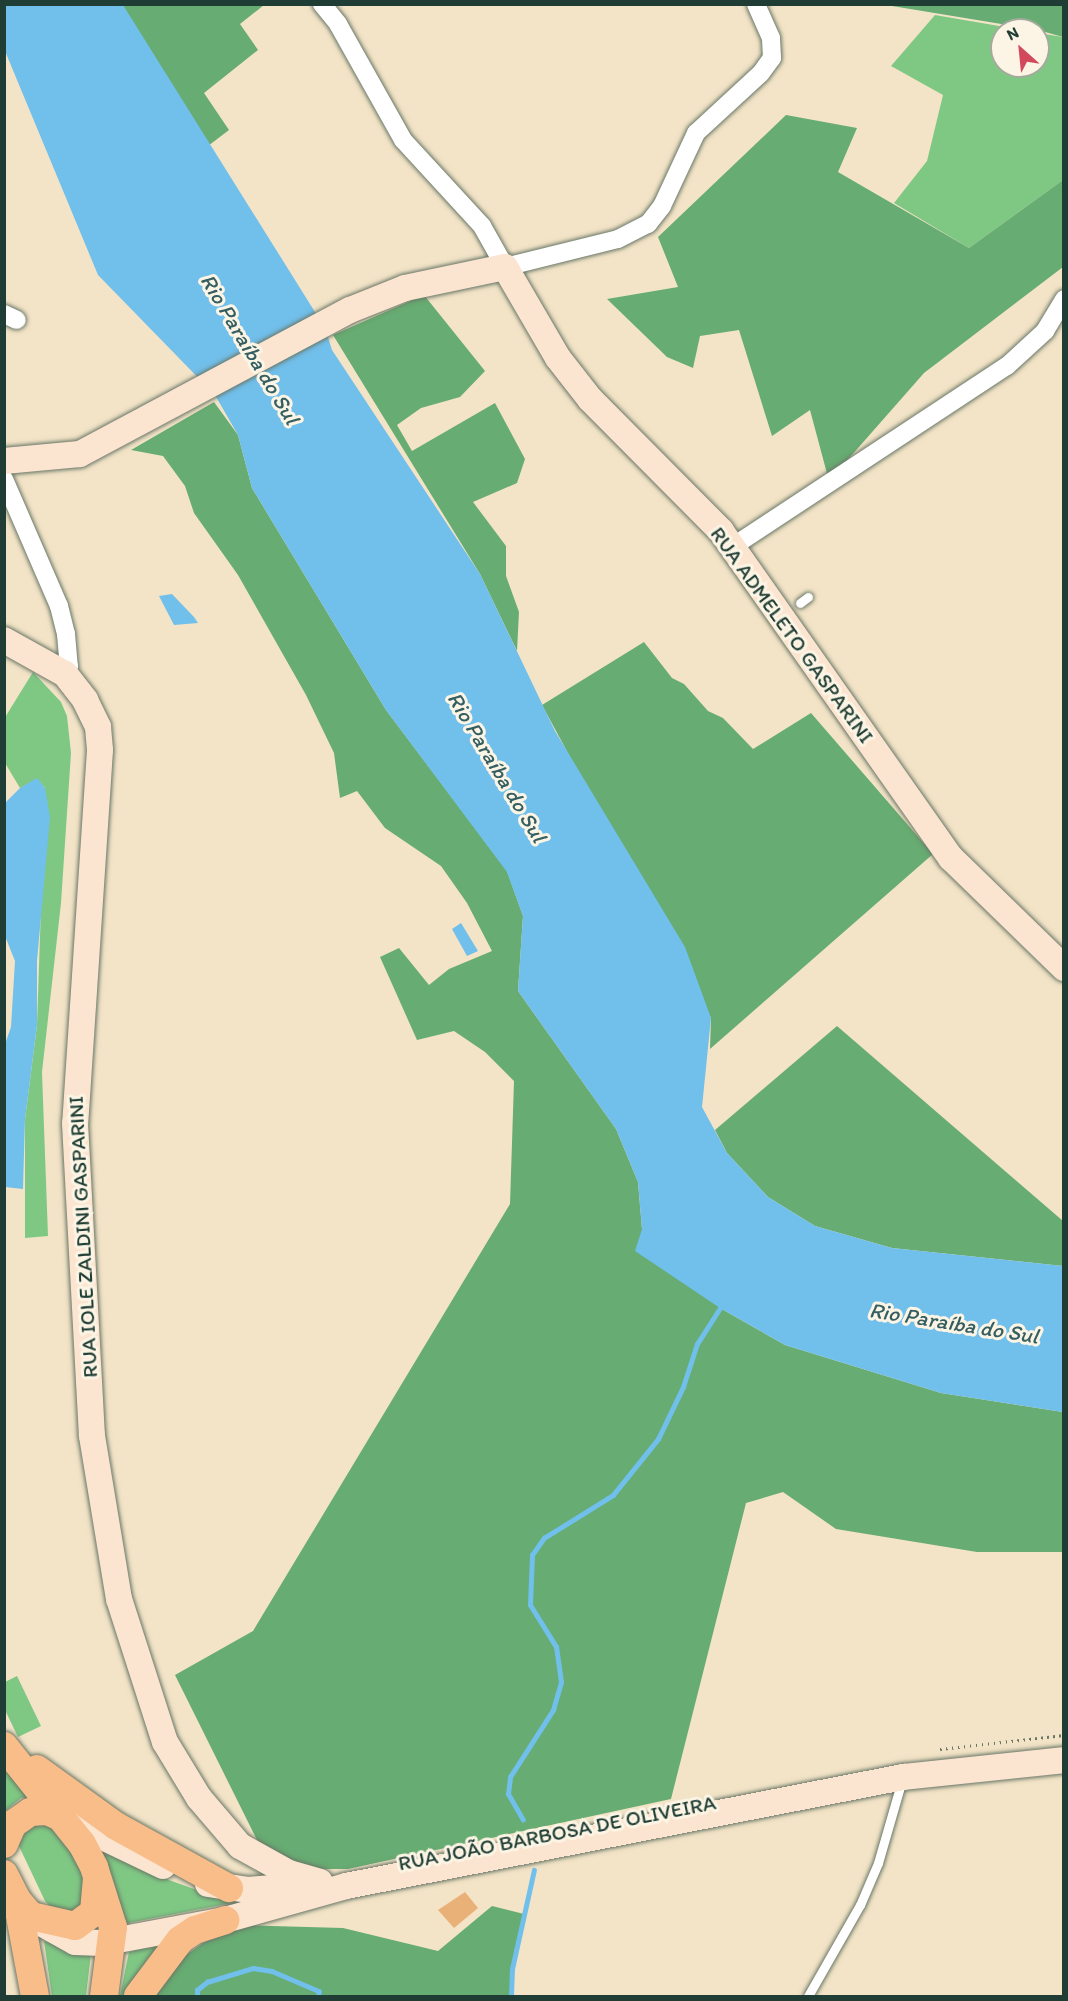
<!DOCTYPE html>
<meta charset="utf-8">
<style>
body{margin:0}
#map{position:relative;width:1068px;height:2001px;overflow:hidden;background:#f3e4c7;font-family:Itim,sans-serif}
div>[style]{position:absolute}
[style*='--x']{left:calc(var(--x)*1px);top:calc(var(--y)*1px);width:calc(var(--w)*1px);rotate:calc(var(--a)*1deg)}
.green>*{inset:0;background:#7fc884}
.forest>*{inset:0;background:#67ac72}
.water>*{inset:0;background:#71bfeb}
.stream>*{height:4.5px;margin:-2.25px;padding:0 2.25px;transform-origin:2.25px;border-radius:2.25px;background:#71bfeb}
.building>*{inset:0;background:#e9b077}
.path>*{height:3px;margin-top:-1.5px;transform-origin:0;background:repeating-linear-gradient(90deg,#697767 0 1.5px,transparent 0 6px)}
.roads{filter:drop-shadow(0 0 2px #697767) drop-shadow(0 0 2px #697767)}
.lane>*{height:9px;margin:-4.5px;padding:0 4.5px;transform-origin:4.5px;border-radius:4.5px;background:#fff}
.street>*{height:18px;margin:-9px;padding:0 9px;transform-origin:9px;border-radius:9px;background:#fff}
.secondary>*{height:26px;margin:-13px;padding:0 13px;transform-origin:13px;border-radius:13px;background:#fce5d0}
.primary>*{height:28px;margin:-14px;padding:0 14px;transform-origin:14px;border-radius:14px;background:#f8bd89}
span{translate:-50% -50%;white-space:nowrap;text-align:center;line-height:1.15;-webkit-text-stroke:6px #fcf5e5;paint-order:stroke}
.street-label{font-size:21px;color:#1f3d34}
.water-label{font-size:22px;color:#345e62;font-style:italic}
.frame{position:absolute;inset:0;border:6px solid #1f3d34;pointer-events:none}
.north{position:absolute;left:990px;top:18px;width:60px;height:60px;box-sizing:border-box;background:#fcf5e5;border:2px solid #a4ab9e;border-radius:50%;rotate:333deg;font-size:16px;font-weight:700;line-height:24px;text-align:center;color:#1f3d34}
.north::after{content:'';display:block;margin:auto;width:21px;height:27px;background:#d1495b;clip-path:polygon(50% 0,100% 100%,50% 72%,0 100%)}
</style>
<div id="map">
<div class="green">
<i style="clip-path:polygon(935px 15px,1022px 30px,1002px 30px,1002px 66px,1038px 66px,1038px 33px,1063px 37px,1063px 180px,969px 248px,894px 203px,927px 161px,943px 95px,891px 66px)"></i>
<i style="clip-path:polygon(33px 672px,61px 702px,67px 716px,71px 753px,61px 903px,42px 1072px,48px 1236px,25px 1238px,25px 1119px,37px 1025px,45px 788px,37px 779px,20px 788px,5px 763px,4px 719px)"></i>
<i style="clip-path:polygon(17px 1676px,41px 1726px,18px 1737px,4px 1708px,5px 1682px)"></i>
<i style="clip-path:polygon(4px 1761px,38px 1795px,21px 1798px,5px 1811px)"></i>
<i style="clip-path:polygon(36px 1820px,60px 1830px,87px 1881px,87px 1910px,58px 1915px,45px 1901px,18px 1844px,20px 1833px)"></i>
<i style="clip-path:polygon(97px 1840px,169px 1880px,194px 1889px,222px 1898px,262px 1897px,118px 1925px)"></i>
<i style="clip-path:polygon(168px 1940px,124px 1996px,120px 1996px,129px 1952px)"></i>
<i style="clip-path:polygon(44px 1941px,91px 1953px,86px 1996px,52px 1996px)"></i>
</div>
<div class="forest">
<i style="clip-path:polygon(121px 5px,264px 5px,240px 24px,258px 50px,204px 93px,229px 130px,208px 146px)"></i>
<i style="clip-path:polygon(886px 5px,1063px 5px,1063px 37px,1038px 30px)"></i>
<i style="clip-path:polygon(786px 115px,857px 128px,838px 172px,969px 248px,1063px 180px,1063px 267px,924px 373px,829px 481px,810px 410px,772px 436px,739px 330px,700px 336px,693px 368px,667px 357px,607px 299px,678px 287px,658px 237px)"></i>
<i style="clip-path:polygon(424px 295px,485px 371px,460px 397px,421px 408px,397px 425px,412px 451px,495px 403px,525px 459px,517px 483px,473px 502px,506px 546px,506px 576px,519px 612px,517px 651px,480px 574px,333px 335px)"></i>
<i style="clip-path:polygon(214px 402px,238px 435px,252px 488px,386px 710px,507px 871px,523px 916px,518px 991px,616px 1129px,638px 1182px,642px 1229px,720px 1308px,785px 1345px,941px 1393px,1063px 1412px,1063px 1552px,977px 1552px,836px 1529px,783px 1492px,746px 1503px,671px 1799px,348px 1869px,315px 1869px,290px 1862px,258px 1842px,175px 1675px,253px 1631px,510px 1204px,514px 1081px,485px 1052px,454px 1031px,417px 1040px,380px 957px,399px 948px,429px 985px,449px 969px,492px 951px,467px 903px,441px 866px,385px 828px,357px 791px,340px 798px,334px 753px,306px 695px,238px 575px,194px 513px,185px 486px,163px 456px,131px 450px)"></i>
<i style="clip-path:polygon(644px 642px,672px 678px,684px 684px,708px 711px,723px 718px,753px 749px,811px 713px,933px 854px,710px 1049px,711px 1018px,542px 705px)"></i>
<i style="clip-path:polygon(837px 1026px,1063px 1221px,1063px 1266px,892px 1248px,815px 1226px,768px 1197px,727px 1153px,715px 1130px)"></i>
<i style="clip-path:polygon(492px 1906px,524px 1914px,512px 1969px,511px 1996px,152px 1996px,179px 1960px,203px 1943px,241px 1925px,343px 1928px,438px 1951px)"></i>
</div>
<div class="water">
<i style="clip-path:polygon(4px 5px,123px 5px,325px 328px,332px 350px,480px 574px,555px 731px,685px 947px,711px 1018px,702px 1107px,727px 1153px,768px 1197px,815px 1226px,892px 1248px,1063px 1266px,1063px 1412px,941px 1393px,785px 1345px,720px 1308px,635px 1251px,642px 1229px,638px 1182px,616px 1129px,518px 991px,523px 916px,507px 872px,386px 710px,252px 488px,238px 435px,215px 395px,98px 275px,5px 51px)"></i>
<i style="clip-path:polygon(172px 594px,194px 617px,198px 623px,174px 625px,159px 596px)"></i>
<i style="clip-path:polygon(37px 778px,45px 788px,50px 817px,37px 961px,37px 1025px,25px 1119px,23px 1189px,5px 1187px,4px 1047px,11px 1027px,15px 961px,5px 936px,4px 804px,20px 788px)"></i>
<i style="clip-path:polygon(461px 923px,478px 951px,467px 956px,452px 929px)"></i>
</div>
<div class="stream">
<i style="--x:523;--y:1820;--w:30;--a:-120"></i>
<i style="--x:508;--y:1794;--w:17;--a:-83"></i>
<i style="--x:510;--y:1777;--w:80;--a:-57.3"></i>
<i style="--x:553;--y:1710;--w:29;--a:-74"></i>
<i style="--x:561;--y:1682;--w:35;--a:-98"></i>
<i style="--x:556;--y:1647;--w:49;--a:-121.8"></i>
<i style="--x:530;--y:1605;--w:50;--a:-87.7"></i>
<i style="--x:532;--y:1555;--w:21;--a:-55"></i>
<i style="--x:544;--y:1538;--w:81;--a:-31.9"></i>
<i style="--x:613;--y:1495;--w:72;--a:-51.2"></i>
<i style="--x:658;--y:1439;--w:58;--a:-64.3"></i>
<i style="--x:683;--y:1387;--w:45;--a:-72"></i>
<i style="--x:697;--y:1344;--w:43;--a:-57.4"></i>
<i style="--x:197;--y:1996;--w:6;--a:-90"></i>
<i style="--x:197;--y:1990;--w:13;--a:-39"></i>
<i style="--x:207;--y:1982;--w:48;--a:-16.9"></i>
<i style="--x:253;--y:1968;--w:19;--a:9"></i>
<i style="--x:272;--y:1971;--w:51;--a:23.1"></i>
<i style="--x:319;--y:1991;--w:5;--a:90"></i>
<i style="--x:511;--y:1996;--w:27;--a:-88"></i>
<i style="--x:512;--y:1969;--w:101;--a:-77.5"></i>
</div>
<div class="building">
<i style="clip-path:polygon(465px 1892px,478px 1908px,454px 1928px,438px 1910px)"></i>
</div>
<div class="path">
<i style="--x:940;--y:1749;--w:125;--a:-6.4"></i>
</div>
<div class="roads">
<div class="lane">
<i style="--x:800;--y:603;--w:10;--a:-37"></i>
<i style="--x:808;--y:1996;--w:105;--a:-60.3"></i>
<i style="--x:860;--y:1905;--w:46;--a:-66.8"></i>
<i style="--x:878;--y:1863;--w:86;--a:-73.9"></i>
</div>
<div class="street">
<i style="--x:322;--y:4;--w:26;--a:51"></i>
<i style="--x:338;--y:24;--w:133;--a:60.7"></i>
<i style="--x:403;--y:140;--w:117;--a:47.4"></i>
<i style="--x:482;--y:226;--w:47;--a:60.7"></i>
<i style="--x:505;--y:267;--w:116;--a:-13.9"></i>
<i style="--x:618;--y:239;--w:34;--a:-27"></i>
<i style="--x:648;--y:224;--w:23;--a:-52"></i>
<i style="--x:662;--y:206;--w:81;--a:-65"></i>
<i style="--x:696;--y:133;--w:88;--a:-42.7"></i>
<i style="--x:761;--y:73;--w:19;--a:-54"></i>
<i style="--x:772;--y:58;--w:20;--a:-93"></i>
<i style="--x:771;--y:38;--w:37;--a:-114"></i>
<i style="--x:4;--y:314;--w:14;--a:25"></i>
<i style="--x:4;--y:479;--w:138;--a:66.6"></i>
<i style="--x:59;--y:606;--w:29;--a:76"></i>
<i style="--x:66;--y:634;--w:32;--a:85"></i>
<i style="--x:69;--y:666;--w:9;--a:117"></i>
<i style="--x:732;--y:547;--w:329;--a:-33.4"></i>
<i style="--x:1007;--y:366;--w:52;--a:-42.6"></i>
<i style="--x:1045;--y:331;--w:37;--a:-59"></i>
</div>
<div class="secondary">
<i style="--x:4;--y:461;--w:76;--a:-5.3"></i>
<i style="--x:80;--y:454;--w:306;--a:-28.1"></i>
<i style="--x:350;--y:310;--w:59;--a:-21.8"></i>
<i style="--x:405;--y:288;--w:102;--a:-11.9"></i>
<i style="--x:505;--y:267;--w:105;--a:59.8"></i>
<i style="--x:558;--y:358;--w:52;--a:52"></i>
<i style="--x:590;--y:399;--w:186;--a:45.2"></i>
<i style="--x:721;--y:531;--w:400;--a:54.9"></i>
<i style="--x:951;--y:858;--w:158;--a:44.2"></i>
<i style="--x:4;--y:640;--w:70;--a:29.1"></i>
<i style="--x:65;--y:674;--w:33;--a:52"></i>
<i style="--x:85;--y:700;--w:30;--a:64"></i>
<i style="--x:98;--y:727;--w:23;--a:85"></i>
<i style="--x:100;--y:750;--w:374;--a:93.8"></i>
<i style="--x:75;--y:1123;--w:313;--a:86.9"></i>
<i style="--x:92;--y:1436;--w:165;--a:80.6"></i>
<i style="--x:119;--y:1599;--w:150;--a:72.2"></i>
<i style="--x:165;--y:1742;--w:66;--a:58.7"></i>
<i style="--x:199;--y:1798;--w:63;--a:49.5"></i>
<i style="--x:240;--y:1846;--w:56;--a:28.9"></i>
<i style="--x:289;--y:1873;--w:32;--a:16"></i>
<i style="--x:63;--y:1818;--w:111;--a:25.6"></i>
<i style="--x:208;--y:1884;--w:40;--a:8.5"></i>
<i style="--x:248;--y:1890;--w:49;--a:-4.7"></i>
<i style="--x:39;--y:1922;--w:41;--a:29.1"></i>
<i style="--x:75;--y:1942;--w:27;--a:2"></i>
<i style="--x:102;--y:1943;--w:125;--a:-10.6"></i>
<i style="--x:225;--y:1920;--w:126;--a:-15.7"></i>
<i style="--x:346;--y:1886;--w:568;--a:-11.07"></i>
<i style="--x:903;--y:1777;--w:162;--a:-6"></i>
</div>
<div class="primary">
<i style="--x:4;--y:1746;--w:125;--a:51.5"></i>
<i style="--x:82;--y:1844;--w:26;--a:62"></i>
<i style="--x:94;--y:1867;--w:63;--a:72.4"></i>
<i style="--x:113;--y:1927;--w:70;--a:97.4"></i>
<i style="--x:37;--y:1769;--w:97;--a:35.8"></i>
<i style="--x:116;--y:1826;--w:129;--a:28.8"></i>
<i style="--x:4;--y:1844;--w:22;--a:-66"></i>
<i style="--x:13;--y:1824;--w:21;--a:-35"></i>
<i style="--x:30;--y:1812;--w:17;--a:-3"></i>
<i style="--x:47;--y:1811;--w:17;--a:24"></i>
<i style="--x:4;--y:1874;--w:29;--a:63"></i>
<i style="--x:17;--y:1900;--w:98;--a:79.4"></i>
<i style="--x:17;--y:1900;--w:21;--a:49"></i>
<i style="--x:31;--y:1916;--w:45;--a:12.8"></i>
<i style="--x:75;--y:1926;--w:24;--a:-36"></i>
<i style="--x:94;--y:1912;--w:32;--a:-85"></i>
<i style="--x:138;--y:1996;--w:70;--a:-53.1"></i>
<i style="--x:180;--y:1940;--w:18;--a:-34"></i>
<i style="--x:195;--y:1930;--w:32;--a:-18"></i>
</div>
</div>
<div class="street-label">
<span style="left:792px;top:635px;rotate:54deg">RUA ADMELETO GASPARINI</span>
<span style="left:83px;top:1237px;rotate:-93deg">RUA IOLE ZALDINI GASPARINI</span>
<span style="left:557px;top:1833px;rotate:-11deg">RUA JOÃO BARBOSA DE OLIVEIRA</span>
</div>
<div class="water-label">
<span style="left:250px;top:349px;rotate:59deg">Rio Paraíba do Sul</span>
<span style="left:497px;top:767px;rotate:59deg">Rio Paraíba do Sul</span>
<span style="left:954px;top:1323px;rotate:9deg">Rio Paraíba do Sul</span>
</div>
<div class="frame"></div>
<div class="north">N</div>
</div>
